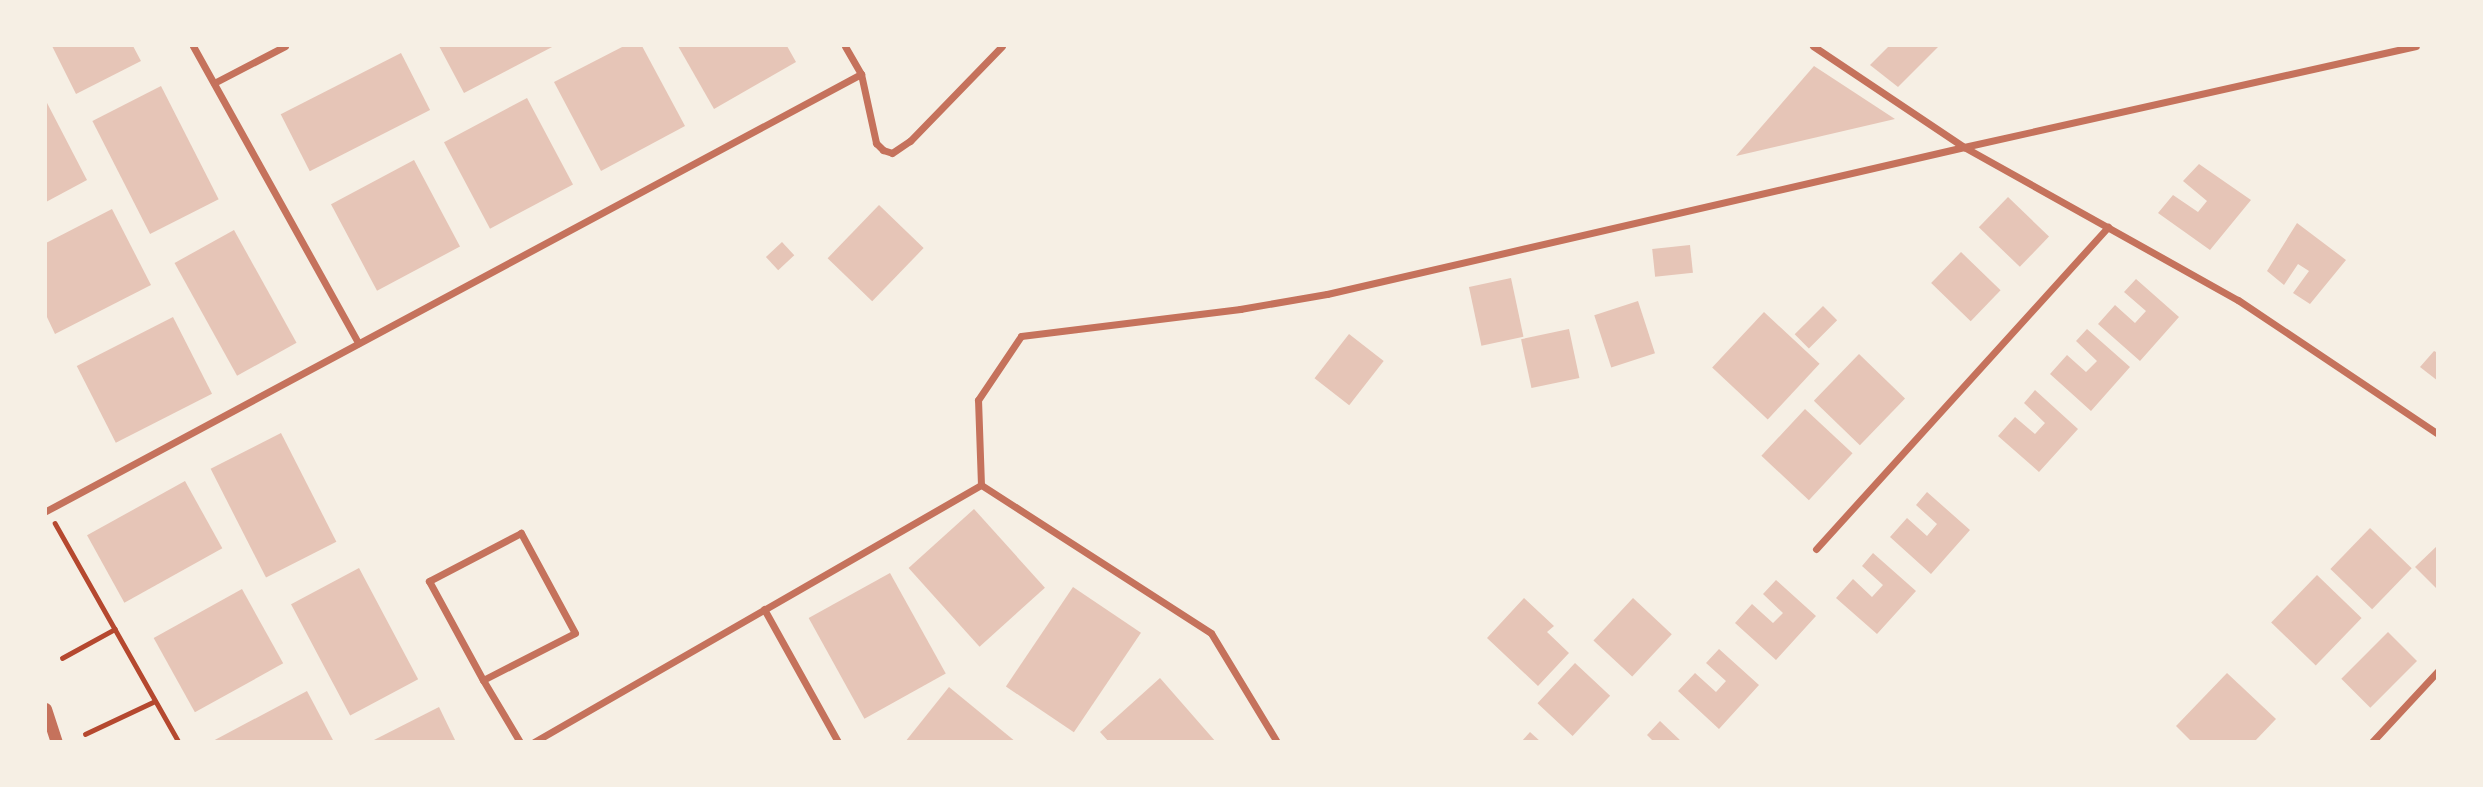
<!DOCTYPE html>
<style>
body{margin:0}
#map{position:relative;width:2483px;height:787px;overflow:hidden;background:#f6efe4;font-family:"Exo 2",sans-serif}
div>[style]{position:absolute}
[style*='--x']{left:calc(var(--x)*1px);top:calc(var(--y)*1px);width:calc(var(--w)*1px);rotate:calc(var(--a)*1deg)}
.building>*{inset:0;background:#e6c5b7;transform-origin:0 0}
.path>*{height:4.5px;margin:-2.25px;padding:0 2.25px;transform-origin:2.25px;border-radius:2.25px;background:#b5482f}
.minor>*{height:7px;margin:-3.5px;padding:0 3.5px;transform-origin:3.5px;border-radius:3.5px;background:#c5725c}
.tertiary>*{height:12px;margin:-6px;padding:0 6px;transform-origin:6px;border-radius:6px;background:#c5725c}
span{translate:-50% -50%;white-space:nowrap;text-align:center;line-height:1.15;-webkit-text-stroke:7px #f6efe4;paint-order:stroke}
.frame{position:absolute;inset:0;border:47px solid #f6efe4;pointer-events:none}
</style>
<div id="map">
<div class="building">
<i style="clip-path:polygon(52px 46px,133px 46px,141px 61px,76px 94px)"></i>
<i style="clip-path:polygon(439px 46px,554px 46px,464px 93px)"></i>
<i style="clip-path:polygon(624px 46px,642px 46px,685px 126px,601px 171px,554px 82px)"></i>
<i style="clip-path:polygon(678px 46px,787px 46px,796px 62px,714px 109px)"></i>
<i style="clip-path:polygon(1889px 46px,1939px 46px,1898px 87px,1870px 65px)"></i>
<i style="left:401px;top:53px;width:64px;height:135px;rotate:63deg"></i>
<i style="clip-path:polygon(1814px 66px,1895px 119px,1736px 156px)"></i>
<i style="left:161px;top:86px;width:127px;height:77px;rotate:63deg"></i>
<i style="left:527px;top:98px;width:98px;height:94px;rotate:62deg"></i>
<i style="clip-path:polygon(46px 101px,87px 180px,46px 202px)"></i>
<i style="left:414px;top:160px;width:98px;height:94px;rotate:62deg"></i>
<i style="clip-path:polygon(2199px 164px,2251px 200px,2210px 250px,2158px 213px,2173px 195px,2198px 212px,2207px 201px,2183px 181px)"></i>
<i style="left:2008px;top:197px;width:57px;height:42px;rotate:44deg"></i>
<i style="left:879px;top:205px;width:62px;height:74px;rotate:44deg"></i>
<i style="clip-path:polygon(112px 209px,151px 285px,55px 334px,46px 315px,46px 243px)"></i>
<i style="clip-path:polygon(2297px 223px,2346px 260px,2310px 304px,2293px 293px,2309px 271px,2298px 264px,2284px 285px,2267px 271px)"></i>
<i style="left:234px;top:230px;width:129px;height:68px;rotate:61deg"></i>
<i style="left:782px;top:242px;width:18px;height:22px;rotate:47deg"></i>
<i style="left:1690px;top:245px;width:28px;height:38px;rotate:84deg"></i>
<i style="left:1961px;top:252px;width:55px;height:43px;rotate:44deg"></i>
<i style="left:1511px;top:278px;width:60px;height:43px;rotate:78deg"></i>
<i style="clip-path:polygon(2136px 279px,2179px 317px,2140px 361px,2098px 324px,2115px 305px,2135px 323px,2146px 311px,2124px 292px)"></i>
<i style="left:1638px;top:301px;width:55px;height:46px;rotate:72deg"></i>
<i style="left:1823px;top:306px;width:20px;height:40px;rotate:45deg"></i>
<i style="left:1764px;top:312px;width:76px;height:76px;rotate:43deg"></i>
<i style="left:173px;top:317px;width:86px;height:108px;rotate:63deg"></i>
<i style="left:1569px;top:329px;width:50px;height:49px;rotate:78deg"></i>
<i style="clip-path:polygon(2087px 329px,2130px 367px,2091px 411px,2050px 374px,2067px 355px,2086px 372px,2097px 361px,2076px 341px)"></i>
<i style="left:1349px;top:334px;width:44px;height:56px;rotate:38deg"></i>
<i style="clip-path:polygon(2434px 351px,2438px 353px,2438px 381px,2420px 367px)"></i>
<i style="left:1859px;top:354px;width:64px;height:65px;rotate:44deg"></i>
<i style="clip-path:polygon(2035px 390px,2078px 429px,2039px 472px,1998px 436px,2015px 417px,2035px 434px,2045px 423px,2024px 403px)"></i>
<i style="left:1805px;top:409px;width:65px;height:64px;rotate:43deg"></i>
<i style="left:281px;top:433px;width:122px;height:79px;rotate:63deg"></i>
<i style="left:185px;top:481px;width:77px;height:112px;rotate:61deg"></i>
<i style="clip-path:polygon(1927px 492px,1970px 530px,1931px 574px,1890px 537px,1907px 518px,1927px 536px,1937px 524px,1916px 505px)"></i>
<i style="left:974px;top:509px;width:106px;height:88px;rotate:48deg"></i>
<i style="left:2370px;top:528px;width:58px;height:57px;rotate:44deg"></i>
<i style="clip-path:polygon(2438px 545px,2438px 590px,2415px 567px)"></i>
<i style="clip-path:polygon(1873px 553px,1916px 591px,1877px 634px,1836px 598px,1853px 579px,1872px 597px,1883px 585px,1862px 566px)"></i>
<i style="left:359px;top:568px;width:126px;height:77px;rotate:62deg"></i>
<i style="left:890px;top:573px;width:115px;height:93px;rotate:61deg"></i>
<i style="left:2317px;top:575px;width:62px;height:66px;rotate:44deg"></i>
<i style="clip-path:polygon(1776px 580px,1816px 616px,1776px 660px,1735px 623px,1752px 604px,1773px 623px,1783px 613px,1763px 594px)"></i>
<i style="left:1073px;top:587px;width:82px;height:120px;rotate:34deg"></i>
<i style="left:242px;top:589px;width:85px;height:101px;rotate:61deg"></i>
<i style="clip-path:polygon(1524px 598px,1554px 626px,1547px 632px,1569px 653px,1538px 686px,1487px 638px)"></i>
<i style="left:1633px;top:598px;width:53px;height:58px;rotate:43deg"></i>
<i style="left:2388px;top:632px;width:41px;height:66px;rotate:45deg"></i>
<i style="clip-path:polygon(1719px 649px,1759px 685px,1719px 729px,1678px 691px,1695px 673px,1716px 692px,1726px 681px,1706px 663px)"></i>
<i style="left:1575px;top:663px;width:48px;height:55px;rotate:43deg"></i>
<i style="clip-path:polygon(2227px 673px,2276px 719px,2254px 742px,2192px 742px,2176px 726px)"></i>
<i style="clip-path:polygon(1160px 678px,1216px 742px,1109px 742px,1100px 732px)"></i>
<i style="clip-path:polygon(949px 687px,1016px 742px,905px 742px)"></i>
<i style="clip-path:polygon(307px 691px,334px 742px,211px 742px)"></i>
<i style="clip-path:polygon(439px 707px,456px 742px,370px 742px)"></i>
<i style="clip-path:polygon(1660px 721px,1682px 742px,1654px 742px,1647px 735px)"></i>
<i style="clip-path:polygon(1530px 732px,1541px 742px,1521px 742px)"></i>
</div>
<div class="path">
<i style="--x:55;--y:523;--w:252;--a:60.5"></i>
<i style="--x:62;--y:658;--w:60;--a:-28.7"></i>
<i style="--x:85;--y:734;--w:77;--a:-25.2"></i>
</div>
<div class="minor">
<i style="--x:193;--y:46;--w:340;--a:60.9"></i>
<i style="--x:1813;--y:46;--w:182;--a:33.8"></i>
<i style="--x:1964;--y:147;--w:463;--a:-12.6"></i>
<i style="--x:861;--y:74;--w:71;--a:77.7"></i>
<i style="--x:876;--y:143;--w:10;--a:45"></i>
<i style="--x:883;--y:150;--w:9;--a:18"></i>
<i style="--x:892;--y:153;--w:22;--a:-34"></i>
<i style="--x:910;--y:141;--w:132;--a:-45.9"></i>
<i style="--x:214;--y:83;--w:80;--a:-27.5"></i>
<i style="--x:46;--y:511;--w:925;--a:-28.2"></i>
<i style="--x:861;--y:74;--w:32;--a:-120"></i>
<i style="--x:1816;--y:549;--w:435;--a:-47.8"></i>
<i style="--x:764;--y:609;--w:152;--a:60.9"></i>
<i style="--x:483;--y:680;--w:103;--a:-27.1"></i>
<i style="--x:575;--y:633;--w:114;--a:-118.4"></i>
<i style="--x:521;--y:533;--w:104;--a:152.4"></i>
<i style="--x:429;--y:581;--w:113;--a:61.4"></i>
<i style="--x:483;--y:680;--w:72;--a:59.2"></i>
<i style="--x:534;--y:742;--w:516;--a:-29.9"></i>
<i style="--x:1277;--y:742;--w:127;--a:-121.2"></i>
<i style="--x:1211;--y:633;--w:274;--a:-147.2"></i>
<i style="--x:981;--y:485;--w:85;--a:-92"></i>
<i style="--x:978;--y:400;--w:77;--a:-56.1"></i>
<i style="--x:1021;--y:336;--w:221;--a:-7"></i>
<i style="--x:1240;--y:309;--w:88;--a:-9.8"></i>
<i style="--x:1327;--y:294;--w:654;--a:-12.99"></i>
<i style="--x:1964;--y:147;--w:314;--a:29.2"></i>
<i style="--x:2238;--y:300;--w:241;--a:33.8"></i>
<i style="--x:2372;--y:742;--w:97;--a:-47.1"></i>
</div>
<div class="tertiary">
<i style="--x:46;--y:709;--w:35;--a:72"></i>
</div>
<div class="frame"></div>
</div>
